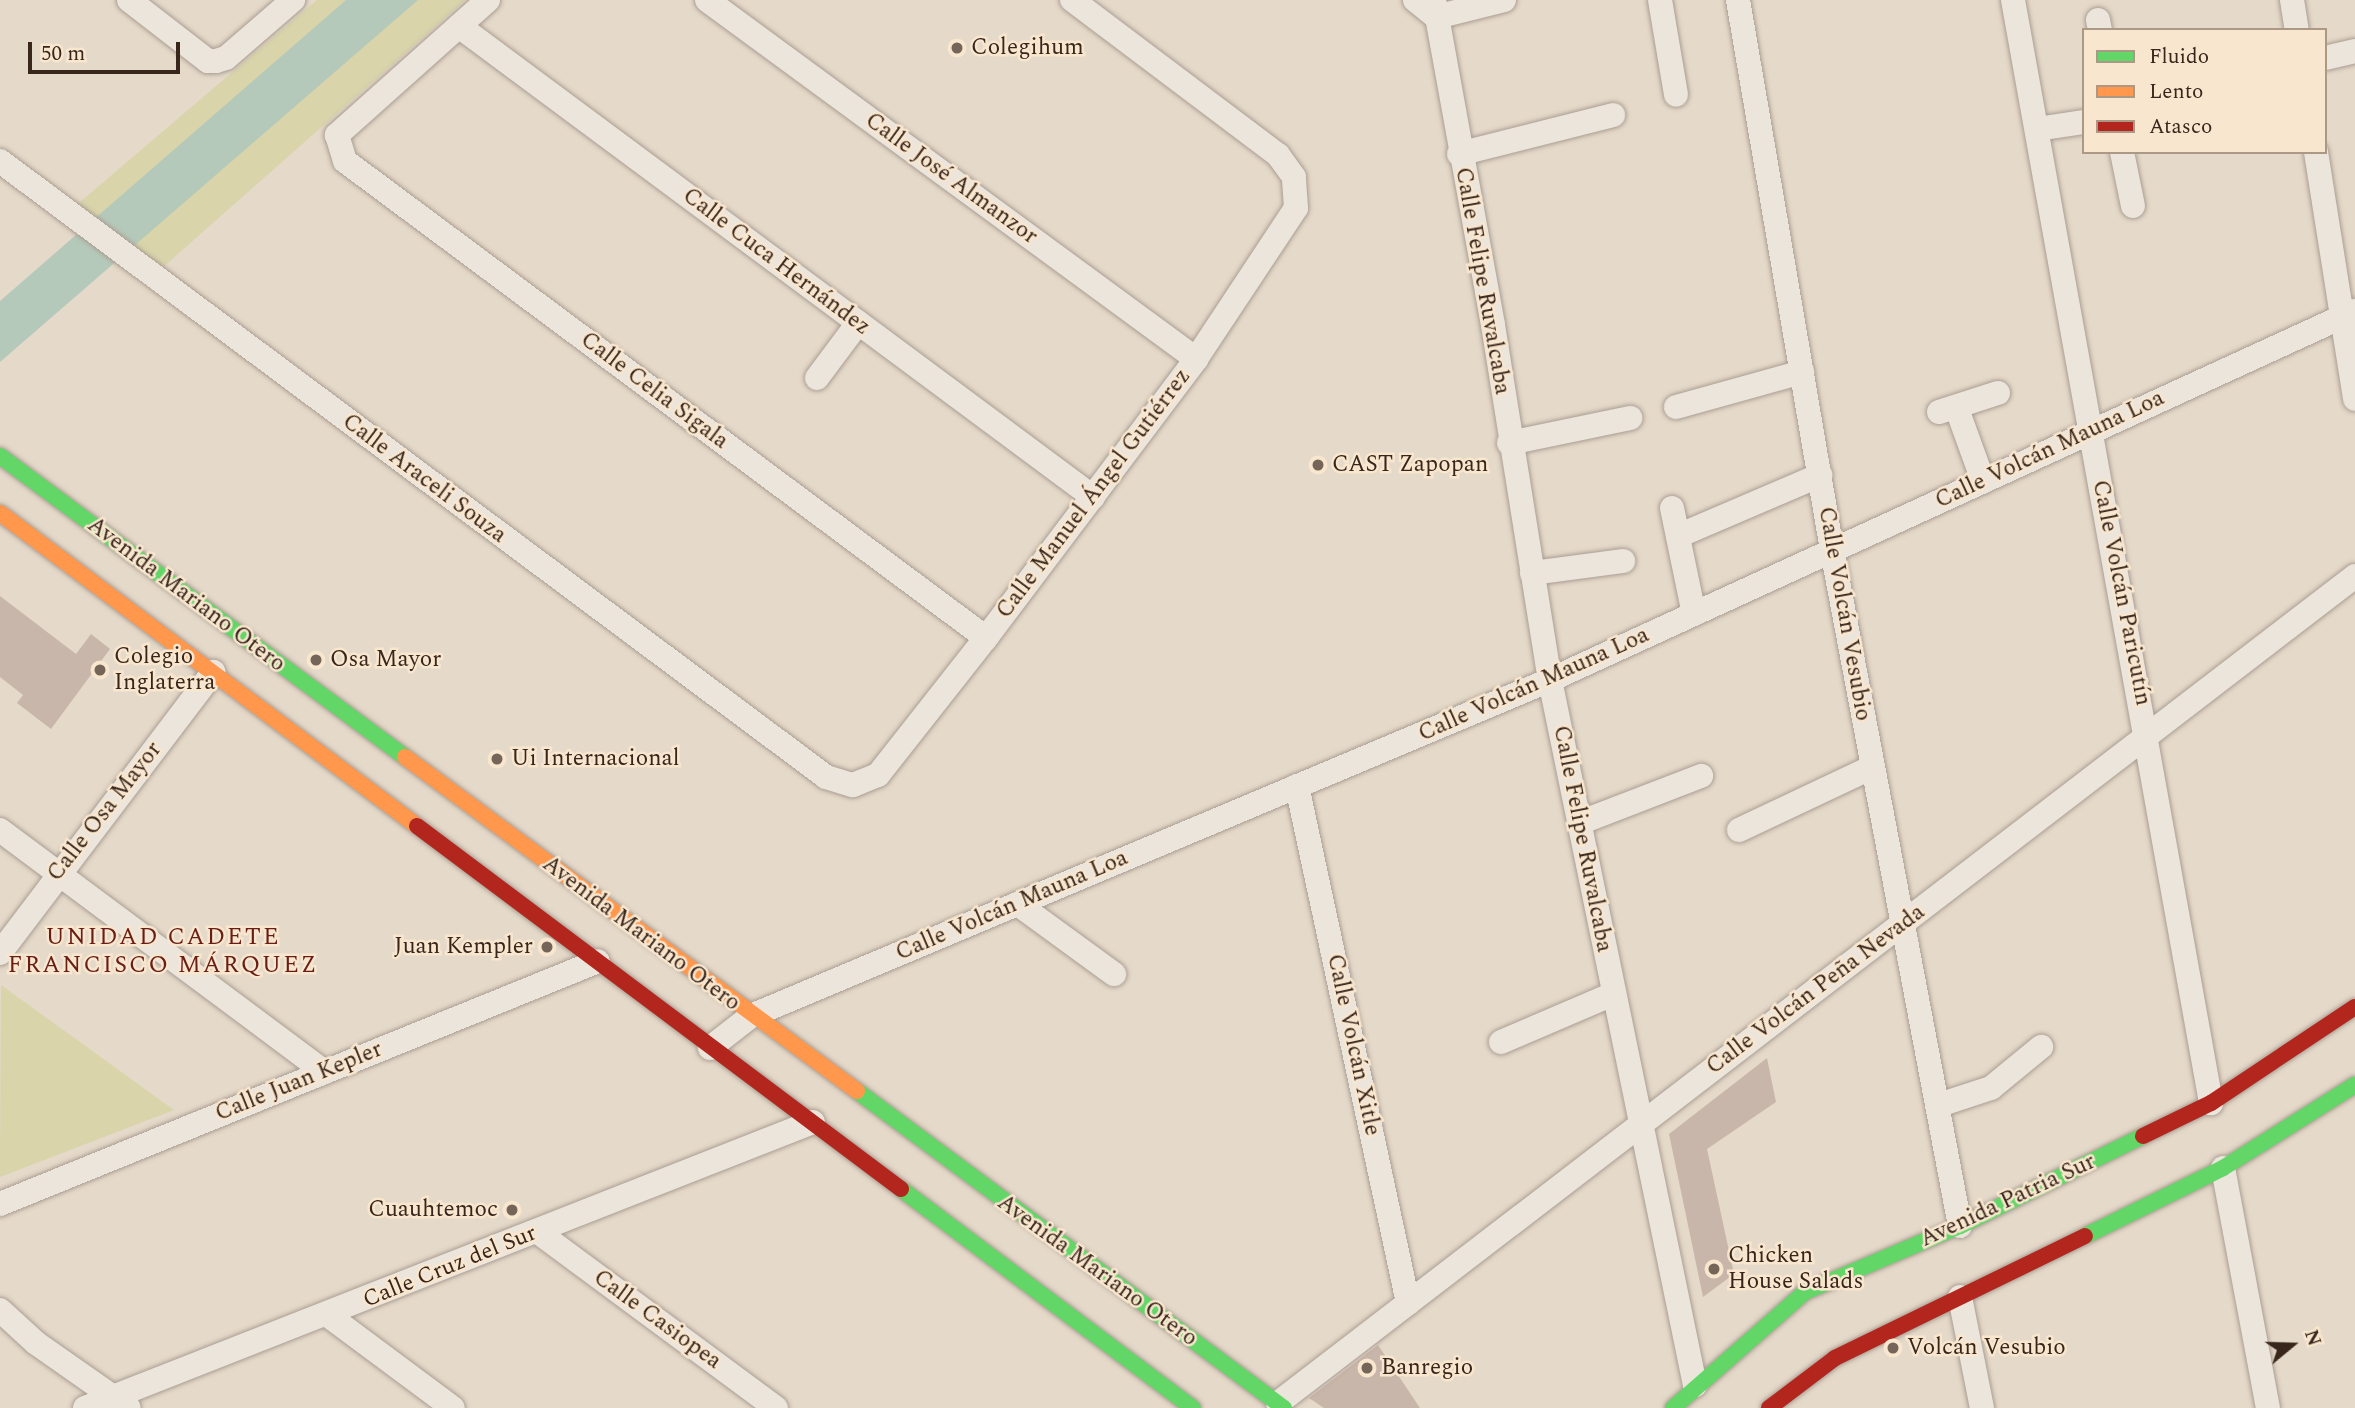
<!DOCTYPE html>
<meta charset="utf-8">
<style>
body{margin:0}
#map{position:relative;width:2355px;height:1408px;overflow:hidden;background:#e5d9c9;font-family:Spectral,serif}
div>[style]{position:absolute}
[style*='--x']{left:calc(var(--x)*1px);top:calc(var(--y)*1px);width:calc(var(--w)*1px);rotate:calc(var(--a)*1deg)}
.green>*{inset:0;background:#d9d4aa}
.water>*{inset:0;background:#b5c9ba}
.building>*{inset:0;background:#c9b6aa}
.roads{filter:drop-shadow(0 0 2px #aa9e93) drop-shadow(0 0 2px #aa9e93)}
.street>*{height:24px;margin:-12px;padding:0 12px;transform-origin:12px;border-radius:12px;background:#ece5dc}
.fast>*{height:16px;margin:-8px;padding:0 8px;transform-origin:8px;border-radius:8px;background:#63d668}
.slow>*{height:16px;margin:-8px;padding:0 8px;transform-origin:8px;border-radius:8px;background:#ff974d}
.jam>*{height:16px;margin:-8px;padding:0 8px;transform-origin:8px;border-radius:8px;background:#b3261e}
.dots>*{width:19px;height:19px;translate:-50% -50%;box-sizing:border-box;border:4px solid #f8e6ce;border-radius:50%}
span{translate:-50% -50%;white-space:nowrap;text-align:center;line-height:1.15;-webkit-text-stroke:5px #f8e6ce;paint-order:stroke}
.poi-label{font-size:23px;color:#38251b}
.left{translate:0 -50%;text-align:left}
.right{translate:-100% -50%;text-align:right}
.street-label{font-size:23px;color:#38251b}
.neighbourhood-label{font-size:24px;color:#681d17;letter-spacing:2px}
.legend{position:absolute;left:2082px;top:28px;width:245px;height:126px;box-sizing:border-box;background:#f8e6ce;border:2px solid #ab9986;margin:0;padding:9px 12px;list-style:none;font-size:21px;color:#38251b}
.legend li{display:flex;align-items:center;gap:14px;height:35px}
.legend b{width:35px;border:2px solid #ab9986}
.north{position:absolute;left:2257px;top:1310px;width:70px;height:70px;-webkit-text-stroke:5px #f8e6ce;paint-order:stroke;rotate:71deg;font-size:19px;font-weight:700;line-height:28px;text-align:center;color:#38251b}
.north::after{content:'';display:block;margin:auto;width:24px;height:32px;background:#38251b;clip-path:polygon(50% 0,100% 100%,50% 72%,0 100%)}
.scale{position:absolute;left:28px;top:42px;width:152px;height:32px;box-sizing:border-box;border:4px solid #38251b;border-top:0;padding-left:9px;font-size:21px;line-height:24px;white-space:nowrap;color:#38251b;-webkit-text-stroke:5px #f8e6ce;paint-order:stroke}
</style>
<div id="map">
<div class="green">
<i style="clip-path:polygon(317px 0,465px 0,153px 276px,73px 208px)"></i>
<i style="clip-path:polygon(1px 985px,174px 1110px,0 1177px)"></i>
</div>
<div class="water">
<i style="clip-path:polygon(346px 0,418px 0,0 362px,0 301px)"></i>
</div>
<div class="building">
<i style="clip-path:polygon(0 596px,76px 654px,91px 634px,110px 649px,51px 729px,17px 703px,23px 695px,0 677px)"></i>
<i style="clip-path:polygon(1767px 1058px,1776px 1102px,1707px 1149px,1734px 1274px,1703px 1297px,1669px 1134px)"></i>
<i style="clip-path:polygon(1378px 1345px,1420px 1408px,1324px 1408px,1309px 1398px)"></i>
</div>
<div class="roads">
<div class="street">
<i style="--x:129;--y:0;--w:100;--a:37.7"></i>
<i style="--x:208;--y:61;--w:8;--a:0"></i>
<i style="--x:216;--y:61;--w:10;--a:-17"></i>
<i style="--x:226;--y:58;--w:89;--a:-40.9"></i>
<i style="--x:488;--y:0;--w:203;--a:138.2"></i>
<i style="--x:337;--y:135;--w:27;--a:73"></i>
<i style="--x:345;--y:161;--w:799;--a:36.65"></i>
<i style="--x:707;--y:0;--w:607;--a:36.28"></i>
<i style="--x:1415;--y:0;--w:27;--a:39"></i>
<i style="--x:1436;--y:17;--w:70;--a:-14"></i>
<i style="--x:1434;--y:0;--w:330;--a:79.7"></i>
<i style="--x:1493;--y:325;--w:360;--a:80.9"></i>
<i style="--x:1550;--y:680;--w:720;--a:78.38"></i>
<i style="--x:1660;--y:0;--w:96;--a:80.4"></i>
<i style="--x:1738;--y:0;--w:558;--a:80.3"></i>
<i style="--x:1832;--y:550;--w:688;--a:79.28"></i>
<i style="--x:2013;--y:0;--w:1121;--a:79.82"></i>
<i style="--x:2292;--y:0;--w:30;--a:81"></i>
<i style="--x:2098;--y:20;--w:10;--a:79"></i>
<i style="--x:459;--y:26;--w:790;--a:36.61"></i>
<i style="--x:2325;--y:58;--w:31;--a:-13"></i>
<i style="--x:2037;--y:129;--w:48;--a:-8.5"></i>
<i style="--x:2122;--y:152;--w:55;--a:78.5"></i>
<i style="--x:2316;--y:152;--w:250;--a:81"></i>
<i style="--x:1459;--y:154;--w:159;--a:-14.2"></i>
<i style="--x:0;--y:161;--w:1030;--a:36.71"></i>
<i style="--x:826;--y:777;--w:28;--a:17"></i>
<i style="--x:853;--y:785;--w:27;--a:-22"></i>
<i style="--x:878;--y:775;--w:174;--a:-51.8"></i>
<i style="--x:986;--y:638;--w:349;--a:-53"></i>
<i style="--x:1196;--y:359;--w:181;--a:-56.5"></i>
<i style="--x:1296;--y:208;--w:31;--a:-94"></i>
<i style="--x:1294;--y:177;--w:27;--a:-126"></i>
<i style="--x:1278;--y:155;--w:258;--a:-143"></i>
<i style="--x:817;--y:378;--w:69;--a:-53.3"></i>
<i style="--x:1676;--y:407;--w:131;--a:-15.5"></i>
<i style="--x:1957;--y:409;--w:77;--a:70.1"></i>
<i style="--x:1939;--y:412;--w:62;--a:-17.9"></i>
<i style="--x:1509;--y:443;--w:124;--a:-11.7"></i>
<i style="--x:1672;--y:508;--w:108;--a:78.3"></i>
<i style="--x:1678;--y:536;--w:155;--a:-23.2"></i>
<i style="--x:1532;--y:573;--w:92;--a:-7.5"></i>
<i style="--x:1297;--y:786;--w:529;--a:77.88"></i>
<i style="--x:1579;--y:823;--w:131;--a:-21.1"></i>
<i style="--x:0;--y:830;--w:405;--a:36.7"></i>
<i style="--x:1739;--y:830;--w:147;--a:-25.3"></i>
<i style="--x:1018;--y:904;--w:119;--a:36.1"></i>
<i style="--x:0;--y:953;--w:353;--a:-52.8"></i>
<i style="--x:1501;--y:1042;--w:122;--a:-23.2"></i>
<i style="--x:710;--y:1048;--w:52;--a:-38"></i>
<i style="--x:751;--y:1016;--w:867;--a:-22.81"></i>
<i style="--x:1550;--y:680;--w:886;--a:-24.63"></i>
<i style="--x:1939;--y:1105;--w:55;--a:-18.1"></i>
<i style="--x:1991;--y:1088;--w:65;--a:-39.4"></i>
<i style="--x:2223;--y:1168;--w:244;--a:79.4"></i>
<i style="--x:0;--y:1204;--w:645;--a:-22.11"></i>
<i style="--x:538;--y:1232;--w:296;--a:36.5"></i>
<i style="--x:1960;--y:1297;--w:113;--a:78.8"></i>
<i style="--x:0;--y:1310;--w:49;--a:42.5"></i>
<i style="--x:36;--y:1343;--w:113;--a:35"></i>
<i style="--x:329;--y:1316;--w:154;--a:36.6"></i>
<i style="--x:1278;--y:1403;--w:1358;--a:-37.52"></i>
<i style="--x:85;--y:1408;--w:782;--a:-21.45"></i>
</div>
<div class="fast">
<i style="--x:0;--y:456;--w:505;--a:36.62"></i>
<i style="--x:857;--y:1091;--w:532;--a:36.59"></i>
<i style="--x:901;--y:1189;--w:365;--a:36.9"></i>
<i style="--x:2085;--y:1236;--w:154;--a:-26.2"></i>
<i style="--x:2223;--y:1168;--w:156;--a:-32.2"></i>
<i style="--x:1673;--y:1408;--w:176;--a:-41.3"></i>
<i style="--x:1805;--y:1292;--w:168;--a:-23.1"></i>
<i style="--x:1960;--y:1226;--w:204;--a:-26.2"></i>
</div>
<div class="slow">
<i style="--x:0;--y:513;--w:521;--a:36.89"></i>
<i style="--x:405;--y:757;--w:562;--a:36.46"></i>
</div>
<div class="jam">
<i style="--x:417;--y:826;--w:605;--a:36.87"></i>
<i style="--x:2143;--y:1136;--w:76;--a:-25.9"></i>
<i style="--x:2211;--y:1103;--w:173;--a:-33.7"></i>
<i style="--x:1769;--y:1408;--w:83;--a:-37.1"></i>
<i style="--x:1835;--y:1358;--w:278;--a:-26"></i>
</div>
</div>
<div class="dots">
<i style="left:957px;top:48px;background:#756458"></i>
<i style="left:1318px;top:465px;background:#756458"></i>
<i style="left:316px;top:660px;background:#756458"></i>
<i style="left:100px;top:670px;background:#756458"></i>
<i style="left:497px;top:759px;background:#756458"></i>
<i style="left:547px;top:947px;background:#756458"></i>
<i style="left:512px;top:1210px;background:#756458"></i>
<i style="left:1714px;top:1269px;background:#756458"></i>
<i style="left:1893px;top:1348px;background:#756458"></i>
<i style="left:1367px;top:1368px;background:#756458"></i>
</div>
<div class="poi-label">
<span class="left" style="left:971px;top:48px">Colegihum</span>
<span class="left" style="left:1332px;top:465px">CAST Zapopan</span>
<span class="left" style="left:114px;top:670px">Colegio<br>Inglaterra</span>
<span class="left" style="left:330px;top:660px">Osa Mayor</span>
<span class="left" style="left:511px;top:759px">Ui Internacional</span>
<span class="right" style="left:533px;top:947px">Juan Kempler</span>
<span class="right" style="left:498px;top:1210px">Cuauhtemoc</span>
<span class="left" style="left:1728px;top:1269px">Chicken<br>House Salads</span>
<span class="left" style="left:1907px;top:1348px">Volcán Vesubio</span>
<span class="left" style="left:1381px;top:1368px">Banregio</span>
</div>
<div class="street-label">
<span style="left:951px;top:179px;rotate:36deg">Calle José Almanzor</span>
<span style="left:776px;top:262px;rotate:37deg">Calle Cuca Hernández</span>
<span style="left:1482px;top:281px;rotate:80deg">Calle Felipe Ruvalcaba</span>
<span style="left:654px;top:391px;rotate:37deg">Calle Celia Sigala</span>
<span style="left:2050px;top:450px;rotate:-25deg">Calle Volcán Mauna Loa</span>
<span style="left:424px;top:479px;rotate:37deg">Calle Araceli Souza</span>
<span style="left:1094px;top:494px;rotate:-53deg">Calle Manuel Ángel Gutiérrez</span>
<span style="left:2121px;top:593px;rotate:79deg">Calle Volcán Paricutín</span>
<span style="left:186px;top:595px;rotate:37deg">Avenida Mariano Otero</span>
<span style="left:1844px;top:614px;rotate:80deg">Calle Volcán Vesubio</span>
<span style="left:1534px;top:685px;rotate:-24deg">Calle Volcán Mauna Loa</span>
<span style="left:105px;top:812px;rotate:-52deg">Calle Osa Mayor</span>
<span style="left:1582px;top:839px;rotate:79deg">Calle Felipe Ruvalcaba</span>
<span style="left:1012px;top:906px;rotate:-23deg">Calle Volcán Mauna Loa</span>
<span style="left:641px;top:934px;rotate:37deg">Avenida Mariano Otero</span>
<span style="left:1816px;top:990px;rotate:-37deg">Calle Volcán Peña Nevada</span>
<span style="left:1353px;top:1045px;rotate:78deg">Calle Volcán Xitle</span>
<span style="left:299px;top:1082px;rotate:-22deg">Calle Juan Kepler</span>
<span style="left:2008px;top:1201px;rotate:-25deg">Avenida Patria Sur</span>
<span style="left:450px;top:1267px;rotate:-22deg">Calle Cruz del Sur</span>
<span style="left:1097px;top:1271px;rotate:36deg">Avenida Mariano Otero</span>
<span style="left:657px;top:1320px;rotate:36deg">Calle Casiopea</span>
</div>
<div class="neighbourhood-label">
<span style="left:163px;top:952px">UNIDAD CADETE<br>FRANCISCO MÁRQUEZ</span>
</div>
<ul class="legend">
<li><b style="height:9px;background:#63d668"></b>Fluido</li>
<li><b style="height:9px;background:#ff974d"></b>Lento</li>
<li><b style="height:9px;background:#b3261e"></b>Atasco</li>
</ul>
<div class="north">N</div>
<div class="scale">50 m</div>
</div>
